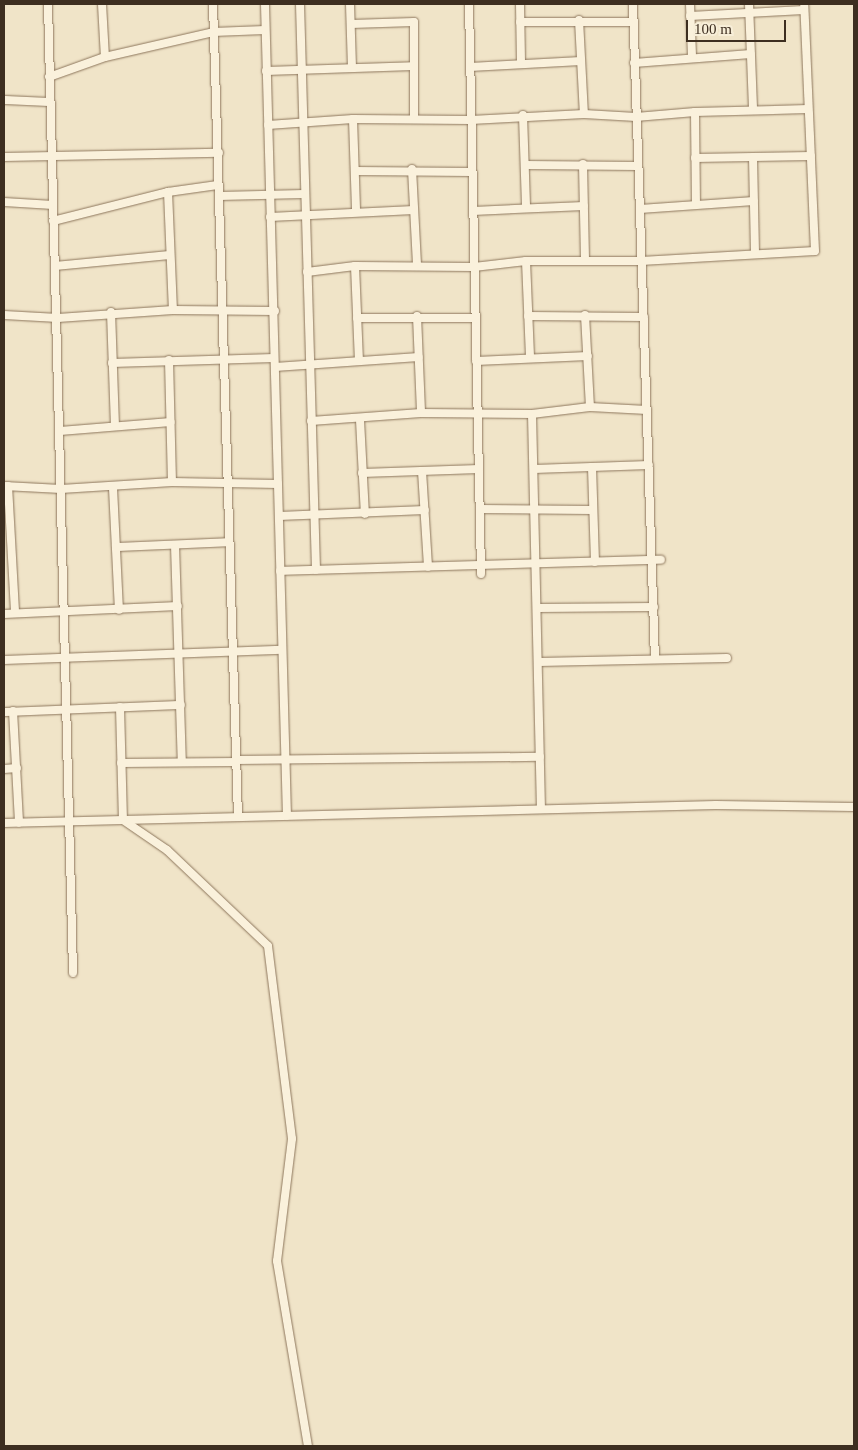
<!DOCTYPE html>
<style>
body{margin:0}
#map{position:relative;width:858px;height:1450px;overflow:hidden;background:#f0e4c8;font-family:Georgia,serif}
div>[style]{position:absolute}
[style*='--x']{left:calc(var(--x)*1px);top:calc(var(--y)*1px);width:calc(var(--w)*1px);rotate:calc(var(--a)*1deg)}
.roads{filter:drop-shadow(0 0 1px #8d765c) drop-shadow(0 0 1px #8d765c)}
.minor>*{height:8px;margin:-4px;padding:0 4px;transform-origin:4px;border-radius:4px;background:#faf1dc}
span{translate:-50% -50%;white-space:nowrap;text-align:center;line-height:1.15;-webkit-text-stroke:5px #f7eed8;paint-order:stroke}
.frame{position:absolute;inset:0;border:5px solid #3d2e20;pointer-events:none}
.scale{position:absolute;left:686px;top:20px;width:100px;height:22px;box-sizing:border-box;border:2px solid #3d2e20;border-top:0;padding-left:6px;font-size:15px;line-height:18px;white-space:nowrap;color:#3d2e20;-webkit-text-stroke:4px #f7eed8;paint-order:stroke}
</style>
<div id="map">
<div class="roads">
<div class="minor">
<i style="--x:48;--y:4;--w:969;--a:88.52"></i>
<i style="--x:102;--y:4;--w:53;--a:86.8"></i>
<i style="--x:213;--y:4;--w:813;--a:88.24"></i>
<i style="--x:265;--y:4;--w:812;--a:88.45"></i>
<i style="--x:300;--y:4;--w:566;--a:88.38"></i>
<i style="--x:350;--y:4;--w:63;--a:88.2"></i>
<i style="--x:469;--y:4;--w:570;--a:88.79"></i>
<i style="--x:520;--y:4;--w:58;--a:89"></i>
<i style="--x:633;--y:4;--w:655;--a:88.08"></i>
<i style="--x:690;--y:4;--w:53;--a:87.8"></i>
<i style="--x:749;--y:4;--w:106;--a:87.8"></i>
<i style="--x:690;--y:16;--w:114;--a:-3"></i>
<i style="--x:579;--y:20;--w:94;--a:87"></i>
<i style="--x:520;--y:22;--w:113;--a:0"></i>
<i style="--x:351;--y:24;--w:63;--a:-1.8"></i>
<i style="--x:414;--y:22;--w:95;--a:90"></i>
<i style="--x:634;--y:63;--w:117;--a:-4.4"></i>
<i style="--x:470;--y:67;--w:111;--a:-3.1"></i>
<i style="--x:266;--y:71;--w:147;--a:-1.9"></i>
<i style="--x:49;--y:77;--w:59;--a:-19.7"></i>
<i style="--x:105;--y:57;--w:111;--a:-13"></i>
<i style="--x:213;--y:32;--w:52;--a:-2.2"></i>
<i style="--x:4;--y:100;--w:46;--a:2.5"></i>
<i style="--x:695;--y:112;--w:91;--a:89.4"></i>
<i style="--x:523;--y:115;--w:92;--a:88.1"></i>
<i style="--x:353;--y:119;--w:92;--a:88.1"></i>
<i style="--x:268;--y:125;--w:85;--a:-4"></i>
<i style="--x:353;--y:119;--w:118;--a:0.5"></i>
<i style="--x:471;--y:120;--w:113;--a:-3"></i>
<i style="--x:584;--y:114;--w:52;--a:3.3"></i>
<i style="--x:636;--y:117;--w:59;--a:-4.8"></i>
<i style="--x:695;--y:112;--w:113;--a:-1.5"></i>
<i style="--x:4;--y:157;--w:215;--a:-1.1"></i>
<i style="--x:753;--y:157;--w:96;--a:88.8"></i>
<i style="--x:695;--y:158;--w:116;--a:-1"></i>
<i style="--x:583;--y:164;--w:95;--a:88.8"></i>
<i style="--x:525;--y:165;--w:113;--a:0.5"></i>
<i style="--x:412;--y:169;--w:95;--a:87"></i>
<i style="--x:355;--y:171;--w:117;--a:0.5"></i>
<i style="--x:168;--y:192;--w:118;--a:87.6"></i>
<i style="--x:219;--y:196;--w:85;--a:-1.3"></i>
<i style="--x:4;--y:202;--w:49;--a:3.5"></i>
<i style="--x:640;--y:209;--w:114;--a:-4"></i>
<i style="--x:473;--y:211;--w:111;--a:-2.6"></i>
<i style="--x:270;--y:217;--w:144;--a:-2.8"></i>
<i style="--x:53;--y:221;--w:119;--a:-14.2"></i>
<i style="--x:168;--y:192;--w:50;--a:-8"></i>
<i style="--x:526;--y:261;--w:96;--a:87.6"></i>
<i style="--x:55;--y:266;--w:115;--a:-5.5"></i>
<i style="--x:355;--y:266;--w:94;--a:87.6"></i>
<i style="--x:307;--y:272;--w:48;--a:-7.1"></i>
<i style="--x:355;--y:266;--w:119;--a:0.5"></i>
<i style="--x:474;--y:267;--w:52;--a:-6.6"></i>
<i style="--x:526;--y:261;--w:115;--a:0"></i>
<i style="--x:641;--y:261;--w:174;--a:-3.3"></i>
<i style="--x:815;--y:251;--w:247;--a:-92.5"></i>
<i style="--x:111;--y:312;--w:112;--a:88"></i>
<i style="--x:4;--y:315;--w:54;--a:3.2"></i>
<i style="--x:58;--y:318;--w:115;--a:-4"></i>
<i style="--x:173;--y:310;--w:102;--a:0.6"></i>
<i style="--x:585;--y:315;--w:92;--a:86.9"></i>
<i style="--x:417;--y:316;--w:97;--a:87.6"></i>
<i style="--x:528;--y:316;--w:116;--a:0.5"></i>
<i style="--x:357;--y:318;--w:118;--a:0"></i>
<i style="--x:169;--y:360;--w:122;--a:88.6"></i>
<i style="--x:476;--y:361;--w:112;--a:-2.6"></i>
<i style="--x:112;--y:363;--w:162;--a:-1.8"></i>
<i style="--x:275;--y:367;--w:144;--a:-4"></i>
<i style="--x:532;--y:414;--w:395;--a:88.7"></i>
<i style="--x:360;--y:420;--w:94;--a:87"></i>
<i style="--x:311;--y:421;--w:110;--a:-4.2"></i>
<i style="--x:421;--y:413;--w:111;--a:0.5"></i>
<i style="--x:532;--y:414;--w:58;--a:-6.9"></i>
<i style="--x:590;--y:407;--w:57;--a:3"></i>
<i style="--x:60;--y:431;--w:111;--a:-4.6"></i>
<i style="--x:592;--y:467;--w:95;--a:88.2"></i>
<i style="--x:534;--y:469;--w:115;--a:-2"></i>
<i style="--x:422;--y:471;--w:96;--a:86.4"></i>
<i style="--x:362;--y:473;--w:117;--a:-2"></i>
<i style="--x:4;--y:486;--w:57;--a:3"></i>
<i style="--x:61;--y:489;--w:111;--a:-3.6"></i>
<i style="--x:172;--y:482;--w:106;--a:1.1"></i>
<i style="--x:8;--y:486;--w:127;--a:86.8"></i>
<i style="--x:113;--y:488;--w:122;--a:87.2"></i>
<i style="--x:480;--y:509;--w:113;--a:0.5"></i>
<i style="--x:279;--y:516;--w:146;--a:-2.4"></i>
<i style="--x:175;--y:545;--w:217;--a:88.2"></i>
<i style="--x:116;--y:547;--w:113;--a:-2.5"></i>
<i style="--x:280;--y:571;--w:381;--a:-1.7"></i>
<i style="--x:538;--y:608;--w:116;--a:-0.5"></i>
<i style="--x:4;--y:614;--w:174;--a:-2.6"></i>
<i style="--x:4;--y:660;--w:278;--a:-2.1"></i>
<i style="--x:539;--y:662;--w:188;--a:-1.2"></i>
<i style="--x:120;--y:707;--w:113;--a:88.5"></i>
<i style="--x:123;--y:820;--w:53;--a:34.3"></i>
<i style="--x:167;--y:850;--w:139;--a:43.5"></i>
<i style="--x:268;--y:946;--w:194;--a:82.9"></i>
<i style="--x:292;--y:1139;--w:123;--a:97"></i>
<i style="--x:277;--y:1261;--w:188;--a:80.5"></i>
<i style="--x:13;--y:711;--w:112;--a:86.9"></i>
<i style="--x:4;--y:712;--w:177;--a:-2.3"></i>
<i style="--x:236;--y:760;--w:304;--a:-0.6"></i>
<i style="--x:121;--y:763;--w:115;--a:-0.5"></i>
<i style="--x:4;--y:769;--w:13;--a:-4"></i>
<i style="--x:4;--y:823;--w:712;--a:-1.45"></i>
<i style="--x:716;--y:805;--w:138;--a:0.8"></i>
</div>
</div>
<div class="frame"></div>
<div class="scale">100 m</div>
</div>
